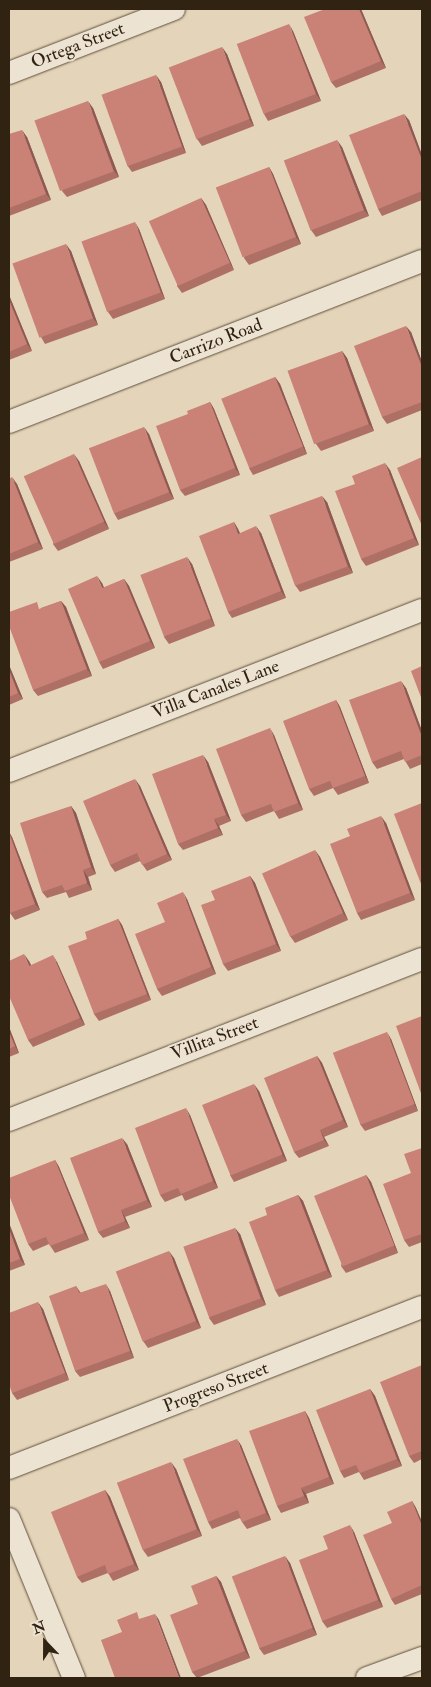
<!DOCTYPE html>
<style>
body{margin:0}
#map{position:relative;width:431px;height:1687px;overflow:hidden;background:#e4d4b9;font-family:"IM FELL Double Pica",serif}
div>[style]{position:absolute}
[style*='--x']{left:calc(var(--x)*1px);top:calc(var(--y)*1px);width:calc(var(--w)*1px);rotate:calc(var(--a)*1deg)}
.roads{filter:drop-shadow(0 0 1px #5e4f3c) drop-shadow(0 0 1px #5e4f3c)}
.minor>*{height:22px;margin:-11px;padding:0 11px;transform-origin:11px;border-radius:11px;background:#ede3d2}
.wall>*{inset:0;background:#ae6f65}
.shaded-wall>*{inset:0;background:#8d5a53}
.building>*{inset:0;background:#ca8176;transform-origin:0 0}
span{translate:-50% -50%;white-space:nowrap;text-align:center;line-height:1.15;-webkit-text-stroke:4px #ede3d2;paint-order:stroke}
.street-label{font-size:18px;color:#312312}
.frame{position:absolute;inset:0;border:10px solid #312312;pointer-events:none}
.north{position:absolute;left:20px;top:1617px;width:50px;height:50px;-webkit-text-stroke:4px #ede3d2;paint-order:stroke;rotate:338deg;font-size:14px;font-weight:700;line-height:20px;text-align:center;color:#312312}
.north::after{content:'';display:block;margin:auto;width:18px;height:22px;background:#312312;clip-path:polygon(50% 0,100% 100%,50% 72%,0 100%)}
</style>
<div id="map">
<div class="roads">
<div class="minor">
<i style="--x:9;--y:73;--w:177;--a:-21.2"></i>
<i style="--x:9;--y:422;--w:443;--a:-21.3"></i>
<i style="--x:9;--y:771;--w:443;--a:-21.3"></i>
<i style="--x:9;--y:1120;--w:443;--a:-21.3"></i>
<i style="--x:9;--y:1468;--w:443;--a:-21.3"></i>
<i style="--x:9;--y:1519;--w:172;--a:67.8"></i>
<i style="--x:367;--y:1678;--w:59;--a:-20"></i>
</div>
</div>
<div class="wall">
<i style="clip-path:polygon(325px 9px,361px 9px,386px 68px,336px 88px,331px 82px)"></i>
<i style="clip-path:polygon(293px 31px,321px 101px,268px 121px,264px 114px)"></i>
<i style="clip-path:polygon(227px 54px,254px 126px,202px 146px,197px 139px)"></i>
<i style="clip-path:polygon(161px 82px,186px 153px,132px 172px,127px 165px)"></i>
<i style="clip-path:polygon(93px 108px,119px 177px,67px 197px,62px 191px)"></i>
<i style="clip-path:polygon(409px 120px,422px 155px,422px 200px,382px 216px,378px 209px)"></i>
<i style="clip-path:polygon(9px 134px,27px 137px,51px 200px,9px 216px)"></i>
<i style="clip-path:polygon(342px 147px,369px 216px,316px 237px,311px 230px)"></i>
<i style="clip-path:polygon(269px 167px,273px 174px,301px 244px,249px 265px,244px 258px)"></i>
<i style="clip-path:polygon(201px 198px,206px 205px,234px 270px,182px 293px,177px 286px)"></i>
<i style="clip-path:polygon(139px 229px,165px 299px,113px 319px,108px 312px)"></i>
<i style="clip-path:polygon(71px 251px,98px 325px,45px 344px,41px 337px)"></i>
<i style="clip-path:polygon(9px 295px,32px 351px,9px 360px)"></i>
<i style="clip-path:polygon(411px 332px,422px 362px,422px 410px,387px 424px,382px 417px)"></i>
<i style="clip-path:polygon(342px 351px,347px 358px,374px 431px,321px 451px,316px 444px)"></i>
<i style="clip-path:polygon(275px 377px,280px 384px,307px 454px,253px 475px,249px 468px)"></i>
<i style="clip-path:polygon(210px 402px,214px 409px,240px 475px,185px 496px,180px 490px,188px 414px)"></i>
<i style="clip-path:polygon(149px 434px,174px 499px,118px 520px,114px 513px)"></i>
<i style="clip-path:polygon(79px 461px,109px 529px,58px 551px,53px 544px)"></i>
<i style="clip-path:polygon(390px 470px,419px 545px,366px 566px,361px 559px)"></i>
<i style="clip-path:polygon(9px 479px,17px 484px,43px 549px,9px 562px)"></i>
<i style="clip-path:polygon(327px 502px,353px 573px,300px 592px,295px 585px)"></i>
<i style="clip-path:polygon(234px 522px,238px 529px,240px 533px,261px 533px,286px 598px,232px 618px,228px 612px)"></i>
<i style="clip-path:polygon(192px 564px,215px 626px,169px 644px,164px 637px)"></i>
<i style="clip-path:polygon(124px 579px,129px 586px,155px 648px,103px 669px,99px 662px,102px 583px,104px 588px)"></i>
<i style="clip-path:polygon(61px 601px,66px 607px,92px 676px,38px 696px,33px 690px,41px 608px)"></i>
<i style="clip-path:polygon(9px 665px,23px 699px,9px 705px)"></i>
<i style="clip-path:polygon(406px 688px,422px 731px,422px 764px,410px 769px,404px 759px,377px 769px,372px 762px)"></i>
<i style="clip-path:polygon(336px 700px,340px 707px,369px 783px,338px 795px,333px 788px,314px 796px,309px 789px)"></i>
<i style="clip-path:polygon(274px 735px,303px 810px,279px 819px,274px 811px,246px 822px,241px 815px)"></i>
<i style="clip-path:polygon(208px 762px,231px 821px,219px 826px,223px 835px,183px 850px,178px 844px)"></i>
<i style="clip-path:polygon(140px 786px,172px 860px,147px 871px,140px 861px,115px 872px,110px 865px)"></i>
<i style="clip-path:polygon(71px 806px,76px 813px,96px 874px,88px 877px,92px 890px,69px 898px,66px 892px,47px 898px,42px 892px)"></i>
<i style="clip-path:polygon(386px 823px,415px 900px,361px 920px,357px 913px,350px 836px)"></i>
<i style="clip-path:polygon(9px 832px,12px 837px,40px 910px,15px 920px,10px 913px,9px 913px)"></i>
<i style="clip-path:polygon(320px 857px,348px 920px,295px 943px,290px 936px)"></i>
<i style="clip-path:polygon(250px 876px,255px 883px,281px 951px,228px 971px,223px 964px,215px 900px)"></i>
<i style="clip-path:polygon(187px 899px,216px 974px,162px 996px,157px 989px,165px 922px)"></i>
<i style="clip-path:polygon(118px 919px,122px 925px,151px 1000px,99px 1021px,94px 1014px,87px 939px)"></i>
<i style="clip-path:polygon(29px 961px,31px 965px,57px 962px,85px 1025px,33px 1047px,28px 1040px)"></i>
<i style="clip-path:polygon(9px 1027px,19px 1053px,9px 1057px)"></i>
<i style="clip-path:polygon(391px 1039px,418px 1111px,365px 1131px,360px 1124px)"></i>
<i style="clip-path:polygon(317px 1056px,322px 1063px,348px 1127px,324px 1137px,329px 1146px,299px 1158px,294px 1152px)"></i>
<i style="clip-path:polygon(259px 1091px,287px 1161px,234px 1182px,230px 1175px)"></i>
<i style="clip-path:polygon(190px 1115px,218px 1188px,185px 1201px,182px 1195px,165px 1202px,160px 1195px)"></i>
<i style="clip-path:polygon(127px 1144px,152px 1207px,125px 1217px,130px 1228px,103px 1238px,98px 1232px)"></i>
<i style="clip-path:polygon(422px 1148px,422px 1242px,409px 1247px,404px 1240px,411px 1173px)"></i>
<i style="clip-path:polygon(55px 1160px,59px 1167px,89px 1240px,55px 1253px,49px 1244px,33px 1251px,28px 1244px)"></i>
<i style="clip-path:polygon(366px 1175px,371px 1182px,398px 1253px,346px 1273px,341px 1266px)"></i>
<i style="clip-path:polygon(298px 1195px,303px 1201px,332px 1277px,279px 1297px,275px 1290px,267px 1215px)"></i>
<i style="clip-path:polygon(9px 1223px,25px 1265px,9px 1271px)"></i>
<i style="clip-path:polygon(240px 1234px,266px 1305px,214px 1325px,209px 1318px)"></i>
<i style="clip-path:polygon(174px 1258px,201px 1328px,148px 1348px,143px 1341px)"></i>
<i style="clip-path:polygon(76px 1286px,81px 1293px,110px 1291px,134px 1358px,80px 1377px,75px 1371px)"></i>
<i style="clip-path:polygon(43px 1309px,69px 1380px,17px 1400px,12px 1393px)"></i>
<i style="clip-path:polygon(422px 1365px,422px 1459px,414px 1463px,409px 1456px)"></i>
<i style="clip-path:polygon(370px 1389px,375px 1396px,402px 1466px,364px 1480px,359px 1472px,344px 1478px,340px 1471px)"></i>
<i style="clip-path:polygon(305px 1411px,309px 1418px,334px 1484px,306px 1494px,309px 1503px,281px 1513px,277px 1506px)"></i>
<i style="clip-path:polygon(241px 1445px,271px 1520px,247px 1529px,242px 1522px,240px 1518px,212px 1529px,208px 1522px)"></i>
<i style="clip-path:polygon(176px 1469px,202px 1536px,148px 1557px,143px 1550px)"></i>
<i style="clip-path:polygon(105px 1490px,110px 1497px,139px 1570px,113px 1581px,108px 1573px,82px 1583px,77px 1577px)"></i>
<i style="clip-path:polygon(412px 1501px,416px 1508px,422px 1522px,422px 1594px,395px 1605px,391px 1599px)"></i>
<i style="clip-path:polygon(354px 1532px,383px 1607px,327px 1628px,322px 1621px,328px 1549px)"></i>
<i style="clip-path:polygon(290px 1563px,317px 1635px,264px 1655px,259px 1648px)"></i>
<i style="clip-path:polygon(216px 1576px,221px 1582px,250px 1658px,197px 1678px,192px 1672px,198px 1604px)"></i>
</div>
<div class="shaded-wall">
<i style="clip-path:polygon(359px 9px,361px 9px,386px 68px,381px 61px)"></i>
<i style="clip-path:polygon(289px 24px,293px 31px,321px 101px,316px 94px)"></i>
<i style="clip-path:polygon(222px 47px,227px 54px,254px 126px,249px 119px)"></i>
<i style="clip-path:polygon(156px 75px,161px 82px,186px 153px,182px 146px)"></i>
<i style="clip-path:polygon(88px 101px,93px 108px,119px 177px,114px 171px)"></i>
<i style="clip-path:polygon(404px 114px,409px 120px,422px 155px,422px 160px)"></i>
<i style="clip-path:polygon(22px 130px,27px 137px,51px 200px,46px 194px)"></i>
<i style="clip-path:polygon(337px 140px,342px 147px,369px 216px,364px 210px)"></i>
<i style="clip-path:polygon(269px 167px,273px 174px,301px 244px,296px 237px)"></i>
<i style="clip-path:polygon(201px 198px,206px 205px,234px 270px,230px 263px)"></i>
<i style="clip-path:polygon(135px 222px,139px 229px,165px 299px,161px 292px)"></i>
<i style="clip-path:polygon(66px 244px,71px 251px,98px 325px,93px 318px)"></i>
<i style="clip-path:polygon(9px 295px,32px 351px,27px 344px,9px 300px)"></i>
<i style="clip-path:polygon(406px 326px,411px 332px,422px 362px,422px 367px)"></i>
<i style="clip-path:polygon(342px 351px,347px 358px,374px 431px,369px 424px)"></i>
<i style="clip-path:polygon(275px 377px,280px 384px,307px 454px,303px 447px)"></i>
<i style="clip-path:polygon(210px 402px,214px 409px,240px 475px,235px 468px)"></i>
<i style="clip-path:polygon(144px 427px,149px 434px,174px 499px,169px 492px)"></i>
<i style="clip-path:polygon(74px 454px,79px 461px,109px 529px,104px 522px)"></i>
<i style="clip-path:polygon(385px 463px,390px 470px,419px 545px,414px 538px)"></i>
<i style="clip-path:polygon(12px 477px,17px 484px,43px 549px,38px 542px)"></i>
<i style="clip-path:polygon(322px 496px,327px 502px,353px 573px,348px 566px)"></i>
<i style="clip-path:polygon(234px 522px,238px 529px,243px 541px,238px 534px)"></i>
<i style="clip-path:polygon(256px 526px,261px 533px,286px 598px,281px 591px)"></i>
<i style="clip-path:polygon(187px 557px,192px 564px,215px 626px,211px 619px)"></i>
<i style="clip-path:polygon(97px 576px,102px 583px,107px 595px,102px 588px)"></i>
<i style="clip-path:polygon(124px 579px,129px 586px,155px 648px,150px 641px)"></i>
<i style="clip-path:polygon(61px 601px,66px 607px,92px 676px,87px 669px)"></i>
<i style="clip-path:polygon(9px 665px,23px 699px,18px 693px,9px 670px)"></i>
<i style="clip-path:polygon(401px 681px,406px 688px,422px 731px,422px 737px)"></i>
<i style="clip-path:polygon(336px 700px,340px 707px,369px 783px,365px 776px)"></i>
<i style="clip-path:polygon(270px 728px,274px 735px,303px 810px,298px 803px)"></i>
<i style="clip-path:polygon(203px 755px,208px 762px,231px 821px,226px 815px)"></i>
<i style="clip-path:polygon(135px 779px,140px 786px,172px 860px,167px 854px)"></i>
<i style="clip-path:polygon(71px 806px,76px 813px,96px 874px,91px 867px)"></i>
<i style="clip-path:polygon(381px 816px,386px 823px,415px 900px,410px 893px)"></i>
<i style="clip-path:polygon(214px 819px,219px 826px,223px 835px,218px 828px)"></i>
<i style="clip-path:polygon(9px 832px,12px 837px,40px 910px,35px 904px)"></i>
<i style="clip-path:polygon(315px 850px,320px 857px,348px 920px,343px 913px)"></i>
<i style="clip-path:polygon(83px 870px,88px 877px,92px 890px,87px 883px)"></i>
<i style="clip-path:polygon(250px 876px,255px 883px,281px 951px,276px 944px)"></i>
<i style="clip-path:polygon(183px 892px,187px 899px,216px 974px,211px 967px)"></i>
<i style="clip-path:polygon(118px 919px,122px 925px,151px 1000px,147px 994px)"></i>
<i style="clip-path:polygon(24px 954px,29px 961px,34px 972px,29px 966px)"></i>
<i style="clip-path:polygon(53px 955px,57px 962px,85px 1025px,80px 1018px)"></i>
<i style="clip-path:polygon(9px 1027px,19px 1053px,15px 1046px,9px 1032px)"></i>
<i style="clip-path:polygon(387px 1032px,391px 1039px,418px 1111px,414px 1104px)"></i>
<i style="clip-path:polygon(317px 1056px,322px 1063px,348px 1127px,343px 1120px)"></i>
<i style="clip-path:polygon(254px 1084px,259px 1091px,287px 1161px,282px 1155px)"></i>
<i style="clip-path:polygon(186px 1108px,190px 1115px,218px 1188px,213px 1181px)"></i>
<i style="clip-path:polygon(320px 1130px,324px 1137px,329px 1146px,324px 1140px)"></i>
<i style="clip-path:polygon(122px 1138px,127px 1144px,152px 1207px,147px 1200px)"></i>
<i style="clip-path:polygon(55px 1160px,59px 1167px,89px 1240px,84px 1233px)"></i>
<i style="clip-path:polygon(366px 1175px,371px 1182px,398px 1253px,394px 1246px)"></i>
<i style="clip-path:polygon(298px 1195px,303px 1201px,332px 1277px,327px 1270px)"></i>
<i style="clip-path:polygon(121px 1210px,125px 1217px,130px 1228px,125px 1221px)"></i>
<i style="clip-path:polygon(9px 1223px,25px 1265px,20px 1259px,9px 1229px)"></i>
<i style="clip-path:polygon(235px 1228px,240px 1234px,266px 1305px,261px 1298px)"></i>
<i style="clip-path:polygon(169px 1251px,174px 1258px,201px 1328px,196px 1321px)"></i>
<i style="clip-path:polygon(106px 1284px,110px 1291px,134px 1358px,130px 1351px)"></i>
<i style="clip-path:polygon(38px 1302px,43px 1309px,69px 1380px,65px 1373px)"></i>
<i style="clip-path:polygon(370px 1389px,375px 1396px,402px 1466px,397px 1459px)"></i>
<i style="clip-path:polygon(305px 1411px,309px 1418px,334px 1484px,329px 1477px)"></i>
<i style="clip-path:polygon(237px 1439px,241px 1445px,271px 1520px,266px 1513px)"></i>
<i style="clip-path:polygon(171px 1462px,176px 1469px,202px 1536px,197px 1529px)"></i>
<i style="clip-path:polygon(301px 1488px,306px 1494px,309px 1503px,304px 1496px)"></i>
<i style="clip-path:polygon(105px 1490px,110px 1497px,139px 1570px,134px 1564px)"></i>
<i style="clip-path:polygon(412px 1501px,416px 1508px,422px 1522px,422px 1526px)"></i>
<i style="clip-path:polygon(350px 1525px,354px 1532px,383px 1607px,378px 1600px)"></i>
<i style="clip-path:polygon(285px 1556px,290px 1563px,317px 1635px,312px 1628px)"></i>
<i style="clip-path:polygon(216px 1576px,221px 1582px,250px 1658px,245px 1651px)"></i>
<i style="clip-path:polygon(155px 1614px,159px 1620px,181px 1678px,179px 1678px)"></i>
</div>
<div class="building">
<i style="clip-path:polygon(325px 9px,359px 9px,381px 61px,331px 82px,304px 17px)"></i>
<i style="left:289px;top:24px;width:75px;height:56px;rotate:69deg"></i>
<i style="left:222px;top:47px;width:77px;height:57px;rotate:69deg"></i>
<i style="left:156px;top:75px;width:76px;height:58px;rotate:70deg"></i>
<i style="left:88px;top:101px;width:75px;height:57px;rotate:70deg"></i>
<i style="clip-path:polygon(404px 114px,422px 160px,422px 191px,378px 209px,349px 135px)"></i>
<i style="clip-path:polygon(22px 130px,46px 194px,9px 208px,9px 134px)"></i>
<i style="left:337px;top:140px;width:75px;height:57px;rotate:69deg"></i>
<i style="left:269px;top:167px;width:75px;height:57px;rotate:69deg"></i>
<i style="left:201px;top:198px;width:71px;height:57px;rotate:66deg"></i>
<i style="left:135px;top:222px;width:75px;height:57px;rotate:70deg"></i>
<i style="left:66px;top:244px;width:79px;height:57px;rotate:70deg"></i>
<i style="clip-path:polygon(9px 300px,27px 344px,9px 352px)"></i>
<i style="clip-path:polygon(406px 326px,422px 367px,422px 402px,382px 417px,354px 346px)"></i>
<i style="left:342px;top:351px;width:78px;height:58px;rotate:70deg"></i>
<i style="left:275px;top:377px;width:75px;height:58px;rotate:68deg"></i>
<i style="clip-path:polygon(210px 402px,235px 468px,180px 490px,156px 426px,188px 414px,187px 411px)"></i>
<i style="left:144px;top:427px;width:70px;height:59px;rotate:69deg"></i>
<i style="left:74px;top:454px;width:74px;height:55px;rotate:66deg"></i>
<i style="clip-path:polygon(422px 457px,422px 526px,397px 468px)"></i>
<i style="clip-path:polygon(385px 463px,414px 538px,361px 559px,335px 491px,355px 484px,352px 476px)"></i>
<i style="clip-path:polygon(12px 477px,38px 542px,9px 554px,9px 479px)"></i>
<i style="left:322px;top:496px;width:75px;height:56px;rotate:70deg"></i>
<i style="clip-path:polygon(234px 522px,238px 534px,256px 526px,281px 591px,228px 612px,199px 536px)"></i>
<i style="left:187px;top:557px;width:66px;height:50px;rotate:69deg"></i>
<i style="clip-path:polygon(97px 576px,102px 588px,124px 579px,150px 641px,99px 662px,68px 589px)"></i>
<i style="clip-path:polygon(61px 601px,87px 669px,33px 690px,9px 626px,9px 612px,37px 602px,39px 609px)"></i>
<i style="clip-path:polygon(422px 666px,422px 700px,411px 671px)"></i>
<i style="clip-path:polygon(9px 670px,18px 693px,9px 697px)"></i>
<i style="clip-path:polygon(401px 681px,422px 737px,422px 755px,405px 762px,401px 751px,372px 762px,349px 700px)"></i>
<i style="clip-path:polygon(336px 700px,365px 776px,333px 788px,330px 781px,309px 789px,283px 721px)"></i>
<i style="clip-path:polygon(270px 728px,298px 803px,274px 812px,271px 804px,241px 815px,216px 749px)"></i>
<i style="clip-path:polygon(203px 755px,226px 815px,214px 819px,218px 828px,178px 844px,152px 774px)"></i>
<i style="clip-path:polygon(135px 779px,167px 854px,142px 865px,137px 853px,110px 865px,83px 801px)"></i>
<i style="clip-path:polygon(422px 803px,422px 883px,421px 884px,394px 814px)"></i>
<i style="clip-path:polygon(71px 806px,91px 867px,83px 870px,87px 883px,65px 891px,62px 885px,42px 892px,20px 823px)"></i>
<i style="clip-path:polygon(381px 816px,410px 893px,357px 913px,330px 844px,350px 836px,347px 829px)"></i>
<i style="clip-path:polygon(9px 833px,35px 904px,10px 913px,9px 909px)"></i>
<i style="left:315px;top:850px;width:69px;height:58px;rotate:66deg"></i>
<i style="clip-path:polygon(250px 876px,276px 944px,223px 964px,201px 905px,215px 900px,211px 891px)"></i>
<i style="clip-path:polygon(183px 892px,211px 967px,157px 989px,135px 934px,165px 922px,157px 903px)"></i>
<i style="clip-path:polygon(118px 919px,147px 994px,94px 1014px,68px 946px,87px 939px,85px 932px)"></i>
<i style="clip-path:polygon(24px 954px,29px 966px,53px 955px,80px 1018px,28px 1040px,9px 996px,9px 961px)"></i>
<i style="clip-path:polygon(422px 1016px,422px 1096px,396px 1026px)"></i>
<i style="clip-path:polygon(9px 1032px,15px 1046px,9px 1049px)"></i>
<i style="left:387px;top:1032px;width:77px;height:58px;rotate:69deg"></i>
<i style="clip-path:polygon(317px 1056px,343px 1120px,320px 1130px,324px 1140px,294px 1152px,264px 1078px)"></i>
<i style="left:254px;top:1084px;width:76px;height:56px;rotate:68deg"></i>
<i style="clip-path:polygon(186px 1108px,213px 1181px,181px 1194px,178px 1188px,160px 1195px,135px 1128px)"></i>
<i style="clip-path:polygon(122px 1138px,147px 1200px,121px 1210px,125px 1221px,98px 1232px,70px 1158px)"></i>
<i style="clip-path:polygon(422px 1148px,422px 1234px,404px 1240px,383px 1184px,411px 1173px,404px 1154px)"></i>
<i style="clip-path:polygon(55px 1160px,84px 1233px,50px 1246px,46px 1237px,28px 1244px,9px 1195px,9px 1178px)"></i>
<i style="left:366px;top:1175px;width:76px;height:56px;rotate:68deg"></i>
<i style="clip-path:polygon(298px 1195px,327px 1270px,275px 1290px,249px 1222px,267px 1215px,265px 1208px)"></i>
<i style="left:235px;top:1228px;width:75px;height:55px;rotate:70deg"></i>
<i style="clip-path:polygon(9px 1229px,20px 1259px,9px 1263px)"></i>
<i style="left:169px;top:1251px;width:75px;height:57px;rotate:69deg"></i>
<i style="clip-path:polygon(106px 1284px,130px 1351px,75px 1371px,49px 1296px,76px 1286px,79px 1293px)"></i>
<i style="clip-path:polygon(38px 1302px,65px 1373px,12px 1393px,9px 1384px,9px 1313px)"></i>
<i style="clip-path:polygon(422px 1365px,422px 1451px,409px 1456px,380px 1382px)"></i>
<i style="clip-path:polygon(370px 1389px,397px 1459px,360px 1473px,356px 1465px,340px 1471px,316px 1410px)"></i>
<i style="clip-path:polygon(305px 1411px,329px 1477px,301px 1488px,304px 1496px,277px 1506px,249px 1431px)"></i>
<i style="clip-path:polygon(237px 1439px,266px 1513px,242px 1522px,238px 1510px,208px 1522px,183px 1459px)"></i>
<i style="left:171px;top:1462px;width:72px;height:58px;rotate:69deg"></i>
<i style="clip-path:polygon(105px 1490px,134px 1564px,108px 1574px,105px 1565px,77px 1577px,51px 1512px)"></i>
<i style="clip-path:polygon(412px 1501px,422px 1526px,422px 1585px,391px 1599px,363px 1535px,392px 1523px,387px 1512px)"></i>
<i style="clip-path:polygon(350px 1525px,378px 1600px,322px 1621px,299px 1560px,328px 1549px,323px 1536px)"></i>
<i style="left:285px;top:1556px;width:77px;height:57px;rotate:69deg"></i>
<i style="clip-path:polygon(216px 1576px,245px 1651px,192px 1672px,170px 1615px,198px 1604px,191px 1586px)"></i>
<i style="clip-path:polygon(137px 1612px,139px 1619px,155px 1614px,179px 1678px,115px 1678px,101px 1640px,122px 1632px,117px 1620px)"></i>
</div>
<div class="street-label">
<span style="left:78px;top:46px;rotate:-21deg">Ortega Street</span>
<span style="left:216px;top:342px;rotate:-21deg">Carrizo Road</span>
<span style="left:216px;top:690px;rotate:-21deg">Villa Canales Lane</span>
<span style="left:215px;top:1039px;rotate:-21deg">Villita Street</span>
<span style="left:216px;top:1388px;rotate:-21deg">Progreso Street</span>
</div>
<div class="frame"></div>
<div class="north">N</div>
</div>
